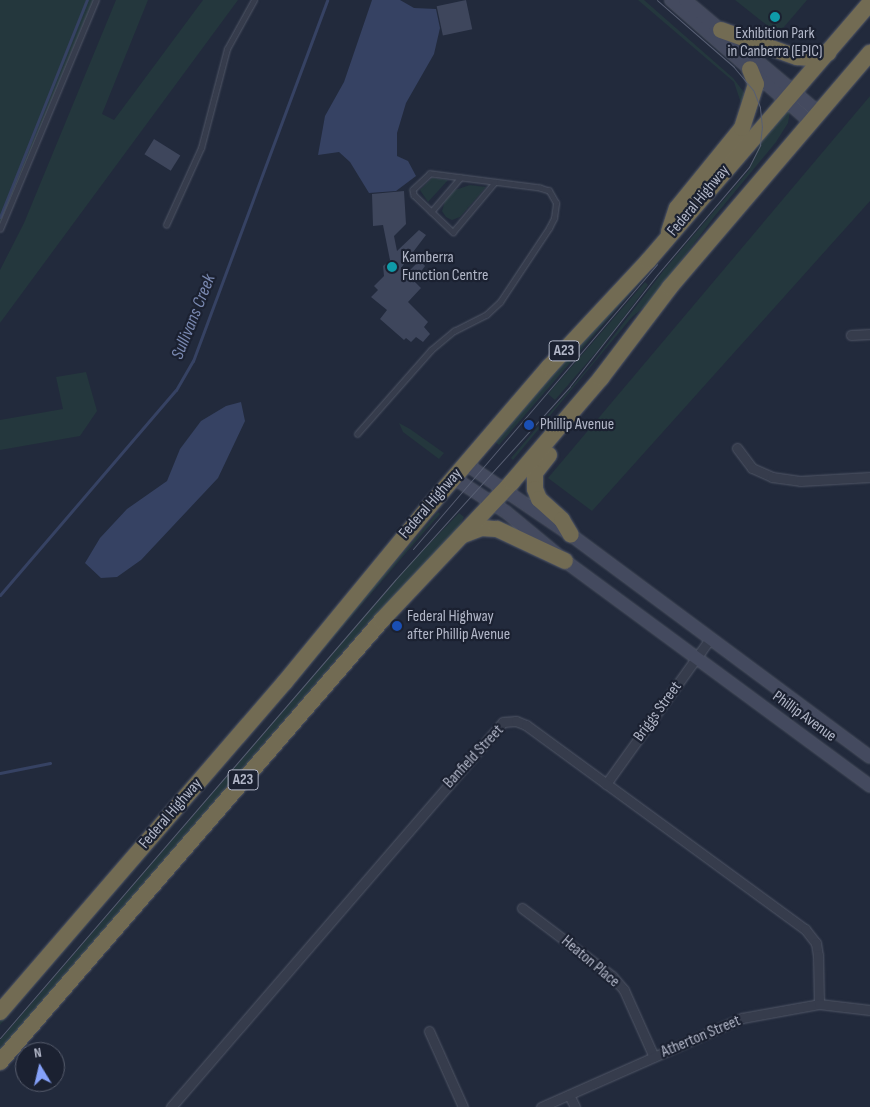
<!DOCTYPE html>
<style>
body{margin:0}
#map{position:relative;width:870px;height:1107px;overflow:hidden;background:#222a3c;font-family:"Sofia Sans Condensed",sans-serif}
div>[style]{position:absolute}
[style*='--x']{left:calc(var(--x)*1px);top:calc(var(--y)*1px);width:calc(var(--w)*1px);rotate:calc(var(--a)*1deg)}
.green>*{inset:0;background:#24373d}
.water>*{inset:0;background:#364263}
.stream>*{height:3px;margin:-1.5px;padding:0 1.5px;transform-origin:1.5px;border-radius:1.5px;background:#364263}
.building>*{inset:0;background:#3e465c;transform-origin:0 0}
.roads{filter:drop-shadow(0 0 1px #515767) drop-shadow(0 0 1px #515767)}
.lane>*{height:4.5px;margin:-2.25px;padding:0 2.25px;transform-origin:2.25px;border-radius:2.25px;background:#363c4c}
.street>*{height:9px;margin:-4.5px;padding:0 4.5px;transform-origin:4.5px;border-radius:4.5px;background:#363c4c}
.secondary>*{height:12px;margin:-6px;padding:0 6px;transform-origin:6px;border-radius:6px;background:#444a5f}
.highway>*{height:16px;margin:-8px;padding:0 8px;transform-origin:8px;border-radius:8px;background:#726b53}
.tram>*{height:1px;margin:-0.5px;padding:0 0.5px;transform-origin:0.5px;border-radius:0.5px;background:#585f73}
.dots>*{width:14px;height:14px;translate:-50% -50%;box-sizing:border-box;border:2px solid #1b2131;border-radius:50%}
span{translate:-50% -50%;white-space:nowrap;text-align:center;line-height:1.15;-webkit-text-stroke:4.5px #1b2131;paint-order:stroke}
.shield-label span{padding:1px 4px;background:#1b2131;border:1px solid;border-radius:4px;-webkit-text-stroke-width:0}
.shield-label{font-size:15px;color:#b2b7c8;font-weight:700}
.poi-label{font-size:16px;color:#b2b7c8}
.left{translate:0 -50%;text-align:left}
.street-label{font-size:16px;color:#b2b7c8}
.water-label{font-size:18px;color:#7988b0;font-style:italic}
.north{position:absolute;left:15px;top:1042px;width:50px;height:50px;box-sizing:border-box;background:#1b2131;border:1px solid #575d6d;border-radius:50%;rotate:351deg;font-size:14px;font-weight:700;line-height:20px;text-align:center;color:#b2b7c8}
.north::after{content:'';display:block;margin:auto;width:18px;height:22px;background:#85a1f9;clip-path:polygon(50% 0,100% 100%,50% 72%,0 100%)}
</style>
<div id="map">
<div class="green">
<i style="clip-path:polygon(0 0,93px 0,0 224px)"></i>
<i style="clip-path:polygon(116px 0,148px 0,102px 114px,114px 120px,203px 0,238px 0,0 323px,0 270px,24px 223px)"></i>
<i style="clip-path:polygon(638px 0,644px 0,733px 78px,746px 95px,742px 106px,734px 82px)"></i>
<i style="clip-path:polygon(735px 0,807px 0,778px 34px)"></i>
<i style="clip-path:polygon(870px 96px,870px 201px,592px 511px,548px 478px)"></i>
<i style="clip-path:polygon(786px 109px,790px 111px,788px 123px,776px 142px,714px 217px,650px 302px,632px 317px,513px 460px,511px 458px,594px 361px,664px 270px,749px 170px,763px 135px)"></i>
<i style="clip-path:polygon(733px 174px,499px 445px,495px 442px,498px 435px)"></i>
<i style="clip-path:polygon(432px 178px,448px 180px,428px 202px,420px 190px)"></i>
<i style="clip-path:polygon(470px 185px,486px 187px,460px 217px,452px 220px,446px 217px,442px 211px,445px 201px,455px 190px)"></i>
<i style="clip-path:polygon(645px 282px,648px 285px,605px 342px,555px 400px,548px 394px)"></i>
<i style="clip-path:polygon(86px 372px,97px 411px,80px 436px,0 450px,0 420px,63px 409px,56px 377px)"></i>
<i style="clip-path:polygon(399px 423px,410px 429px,444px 453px,439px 459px,403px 432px)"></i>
<i style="clip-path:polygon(438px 512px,440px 514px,424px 532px,0 1025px,0 1019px)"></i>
<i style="clip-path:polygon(459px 513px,464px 517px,459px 527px,366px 625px,0 1050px,0 1040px,410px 564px)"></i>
</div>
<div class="water">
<i style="clip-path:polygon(372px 0,400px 0,414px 8px,436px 9px,440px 28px,434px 54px,406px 103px,397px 133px,397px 156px,408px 161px,416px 176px,396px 191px,369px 193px,350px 162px,339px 152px,318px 155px,325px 116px,344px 82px)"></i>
<i style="clip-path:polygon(241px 402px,245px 421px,218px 478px,141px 560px,117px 577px,101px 578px,85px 563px,100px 538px,127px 509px,167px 481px,180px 449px,201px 421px,226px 406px)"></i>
</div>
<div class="stream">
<i style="--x:0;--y:217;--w:234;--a:-68.2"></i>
<i style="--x:0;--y:595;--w:270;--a:-49.4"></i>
<i style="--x:176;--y:390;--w:34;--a:-60"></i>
<i style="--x:193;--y:361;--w:385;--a:-69.6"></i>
<i style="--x:0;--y:773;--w:51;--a:-11.3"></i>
</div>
<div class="building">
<i style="left:466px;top:0;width:30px;height:30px;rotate:78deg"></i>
<i style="left:154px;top:139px;width:31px;height:18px;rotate:32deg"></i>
<i style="clip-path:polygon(404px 191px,406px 224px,394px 236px,397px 251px,419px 230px,426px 235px,401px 268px,407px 273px,420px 260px,425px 266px,414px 281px,421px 288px,408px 302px,428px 322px,424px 327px,430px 334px,423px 342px,416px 337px,411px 342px,406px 338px,404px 340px,380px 319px,387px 310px,371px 297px,378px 290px,374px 286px,384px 276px,383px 266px,390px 260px,383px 225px,373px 226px,372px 194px)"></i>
</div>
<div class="roads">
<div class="lane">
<i style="--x:431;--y:212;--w:45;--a:-49.5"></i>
<i style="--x:166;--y:225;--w:85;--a:-65.6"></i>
<i style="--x:201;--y:148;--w:102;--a:-75.3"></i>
<i style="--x:227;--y:49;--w:56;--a:-61.1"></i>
<i style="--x:0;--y:229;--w:248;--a:-67.3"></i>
<i style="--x:357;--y:434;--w:112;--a:-48.6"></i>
<i style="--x:431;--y:350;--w:30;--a:-40"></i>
<i style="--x:454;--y:331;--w:36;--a:-27"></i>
<i style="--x:486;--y:315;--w:19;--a:-43"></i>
<i style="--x:500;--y:302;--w:89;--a:-56.5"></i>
<i style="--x:549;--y:228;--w:11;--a:-63"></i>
<i style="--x:554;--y:218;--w:15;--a:-82"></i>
<i style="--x:556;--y:203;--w:14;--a:-120"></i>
<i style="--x:549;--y:191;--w:9;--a:-162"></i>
<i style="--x:540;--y:188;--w:111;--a:-172.7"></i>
<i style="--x:430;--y:174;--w:23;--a:137"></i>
<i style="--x:413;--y:190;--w:5;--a:79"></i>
<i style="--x:414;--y:195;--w:54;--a:43.5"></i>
<i style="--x:453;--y:232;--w:65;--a:-50"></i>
</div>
<div class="street">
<i style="--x:851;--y:335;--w:19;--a:-3"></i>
<i style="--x:737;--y:448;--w:25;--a:53"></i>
<i style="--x:752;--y:468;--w:22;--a:24"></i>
<i style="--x:772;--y:477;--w:28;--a:8"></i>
<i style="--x:800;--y:481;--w:70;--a:-3.3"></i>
<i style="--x:606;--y:784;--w:178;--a:-54.4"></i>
<i style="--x:522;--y:908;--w:113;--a:37.1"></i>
<i style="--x:612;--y:976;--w:18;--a:49"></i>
<i style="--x:624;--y:990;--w:73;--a:65.9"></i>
<i style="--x:429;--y:1031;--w:83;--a:65.9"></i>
<i style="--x:569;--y:1095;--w:13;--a:63"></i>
<i style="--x:171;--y:1107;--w:508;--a:-49.23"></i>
<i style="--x:503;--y:722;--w:13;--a:-4"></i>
<i style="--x:516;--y:721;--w:11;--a:22"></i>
<i style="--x:526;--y:725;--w:346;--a:36.2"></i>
<i style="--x:805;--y:929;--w:18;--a:52"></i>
<i style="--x:816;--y:943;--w:12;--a:81"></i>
<i style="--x:818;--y:955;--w:49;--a:88.8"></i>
<i style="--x:541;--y:1107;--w:220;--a:-23.9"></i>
<i style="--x:742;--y:1018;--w:78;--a:-10.3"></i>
<i style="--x:819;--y:1004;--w:51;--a:6.7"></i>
</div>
<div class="secondary">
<i style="--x:671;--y:0;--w:184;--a:41.2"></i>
<i style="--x:685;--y:0;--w:172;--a:40.1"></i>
<i style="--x:466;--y:464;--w:127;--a:34.1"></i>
<i style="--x:571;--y:535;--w:372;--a:36.6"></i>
<i style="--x:454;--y:478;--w:62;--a:33.2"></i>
<i style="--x:506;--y:512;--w:77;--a:39.7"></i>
<i style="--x:565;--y:561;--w:379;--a:36.4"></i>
</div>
<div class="highway">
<i style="--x:721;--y:30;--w:81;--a:19.6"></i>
<i style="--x:797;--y:57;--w:15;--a:4"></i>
<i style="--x:812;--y:58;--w:17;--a:-17"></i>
<i style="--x:669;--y:232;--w:25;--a:-72"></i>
<i style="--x:677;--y:208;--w:103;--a:-50.9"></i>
<i style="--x:742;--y:128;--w:46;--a:-72.3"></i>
<i style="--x:756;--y:84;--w:16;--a:-112"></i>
<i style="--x:549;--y:455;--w:23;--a:128"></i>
<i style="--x:535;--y:473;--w:16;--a:90"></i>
<i style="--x:535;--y:489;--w:11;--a:68"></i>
<i style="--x:539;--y:499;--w:31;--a:42"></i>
<i style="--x:562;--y:520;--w:17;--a:59"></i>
<i style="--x:463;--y:535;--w:19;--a:-21"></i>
<i style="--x:481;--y:528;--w:16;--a:4"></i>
<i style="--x:497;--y:529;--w:75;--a:25.2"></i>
<i style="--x:0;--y:1012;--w:436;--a:-49.2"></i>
<i style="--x:285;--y:682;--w:225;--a:-50.6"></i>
<i style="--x:428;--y:508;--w:186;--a:-49.4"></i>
<i style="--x:549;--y:367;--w:145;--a:-47"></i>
<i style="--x:648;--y:261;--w:340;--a:-49.3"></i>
<i style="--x:0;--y:1062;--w:584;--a:-49.16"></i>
<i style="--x:382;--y:620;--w:190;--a:-46.7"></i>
<i style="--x:512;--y:482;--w:137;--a:-49.4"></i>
<i style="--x:601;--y:378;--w:114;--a:-52.8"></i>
<i style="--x:670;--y:287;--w:308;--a:-49.5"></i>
</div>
</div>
<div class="tram">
<i style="--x:413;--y:549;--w:375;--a:-49.4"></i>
<i style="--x:0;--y:1038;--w:605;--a:-49.22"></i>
<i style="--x:395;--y:580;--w:261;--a:-47.9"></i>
<i style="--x:570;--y:386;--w:141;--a:-51.9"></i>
<i style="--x:657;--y:275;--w:142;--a:-49.6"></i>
<i style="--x:749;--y:167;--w:25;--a:-63"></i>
<i style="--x:760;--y:145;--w:18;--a:-84"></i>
<i style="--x:762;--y:127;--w:20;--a:-96"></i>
<i style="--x:760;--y:107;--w:18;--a:-112"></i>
<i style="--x:753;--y:90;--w:30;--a:-130"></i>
<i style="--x:734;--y:67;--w:102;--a:-139"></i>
</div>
<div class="dots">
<i style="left:775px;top:17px;background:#0f9aa8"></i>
<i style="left:392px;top:267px;background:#0f9aa8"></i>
<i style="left:529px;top:425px;background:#1a4fb4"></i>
<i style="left:397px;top:626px;background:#1a4fb4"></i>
</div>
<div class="shield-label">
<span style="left:564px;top:351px">A23</span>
<span style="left:243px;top:780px">A23</span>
</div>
<div class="poi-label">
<span style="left:775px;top:43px">Exhibition Park<br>in Canberra (EPIC)</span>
<span class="left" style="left:402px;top:267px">Kamberra<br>Function Centre</span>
<span class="left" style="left:540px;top:425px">Phillip Avenue</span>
<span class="left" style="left:407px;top:626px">Federal Highway<br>after Phillip Avenue</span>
</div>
<div class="street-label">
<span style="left:699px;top:201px;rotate:-50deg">Federal Highway</span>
<span style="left:431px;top:504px;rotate:-49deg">Federal Highway</span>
<span style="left:658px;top:712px;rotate:-54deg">Briggs Street</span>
<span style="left:804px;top:717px;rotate:36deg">Phillip Avenue</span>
<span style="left:474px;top:757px;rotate:-47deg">Banfield Street</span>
<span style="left:171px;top:814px;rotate:-49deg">Federal Highway</span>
<span style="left:590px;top:962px;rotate:40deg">Heaton Place</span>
<span style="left:701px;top:1037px;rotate:-23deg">Atherton Street</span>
</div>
<div class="water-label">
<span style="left:194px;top:317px;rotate:-68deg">Sullivans Creek</span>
</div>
<div class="north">N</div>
</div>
